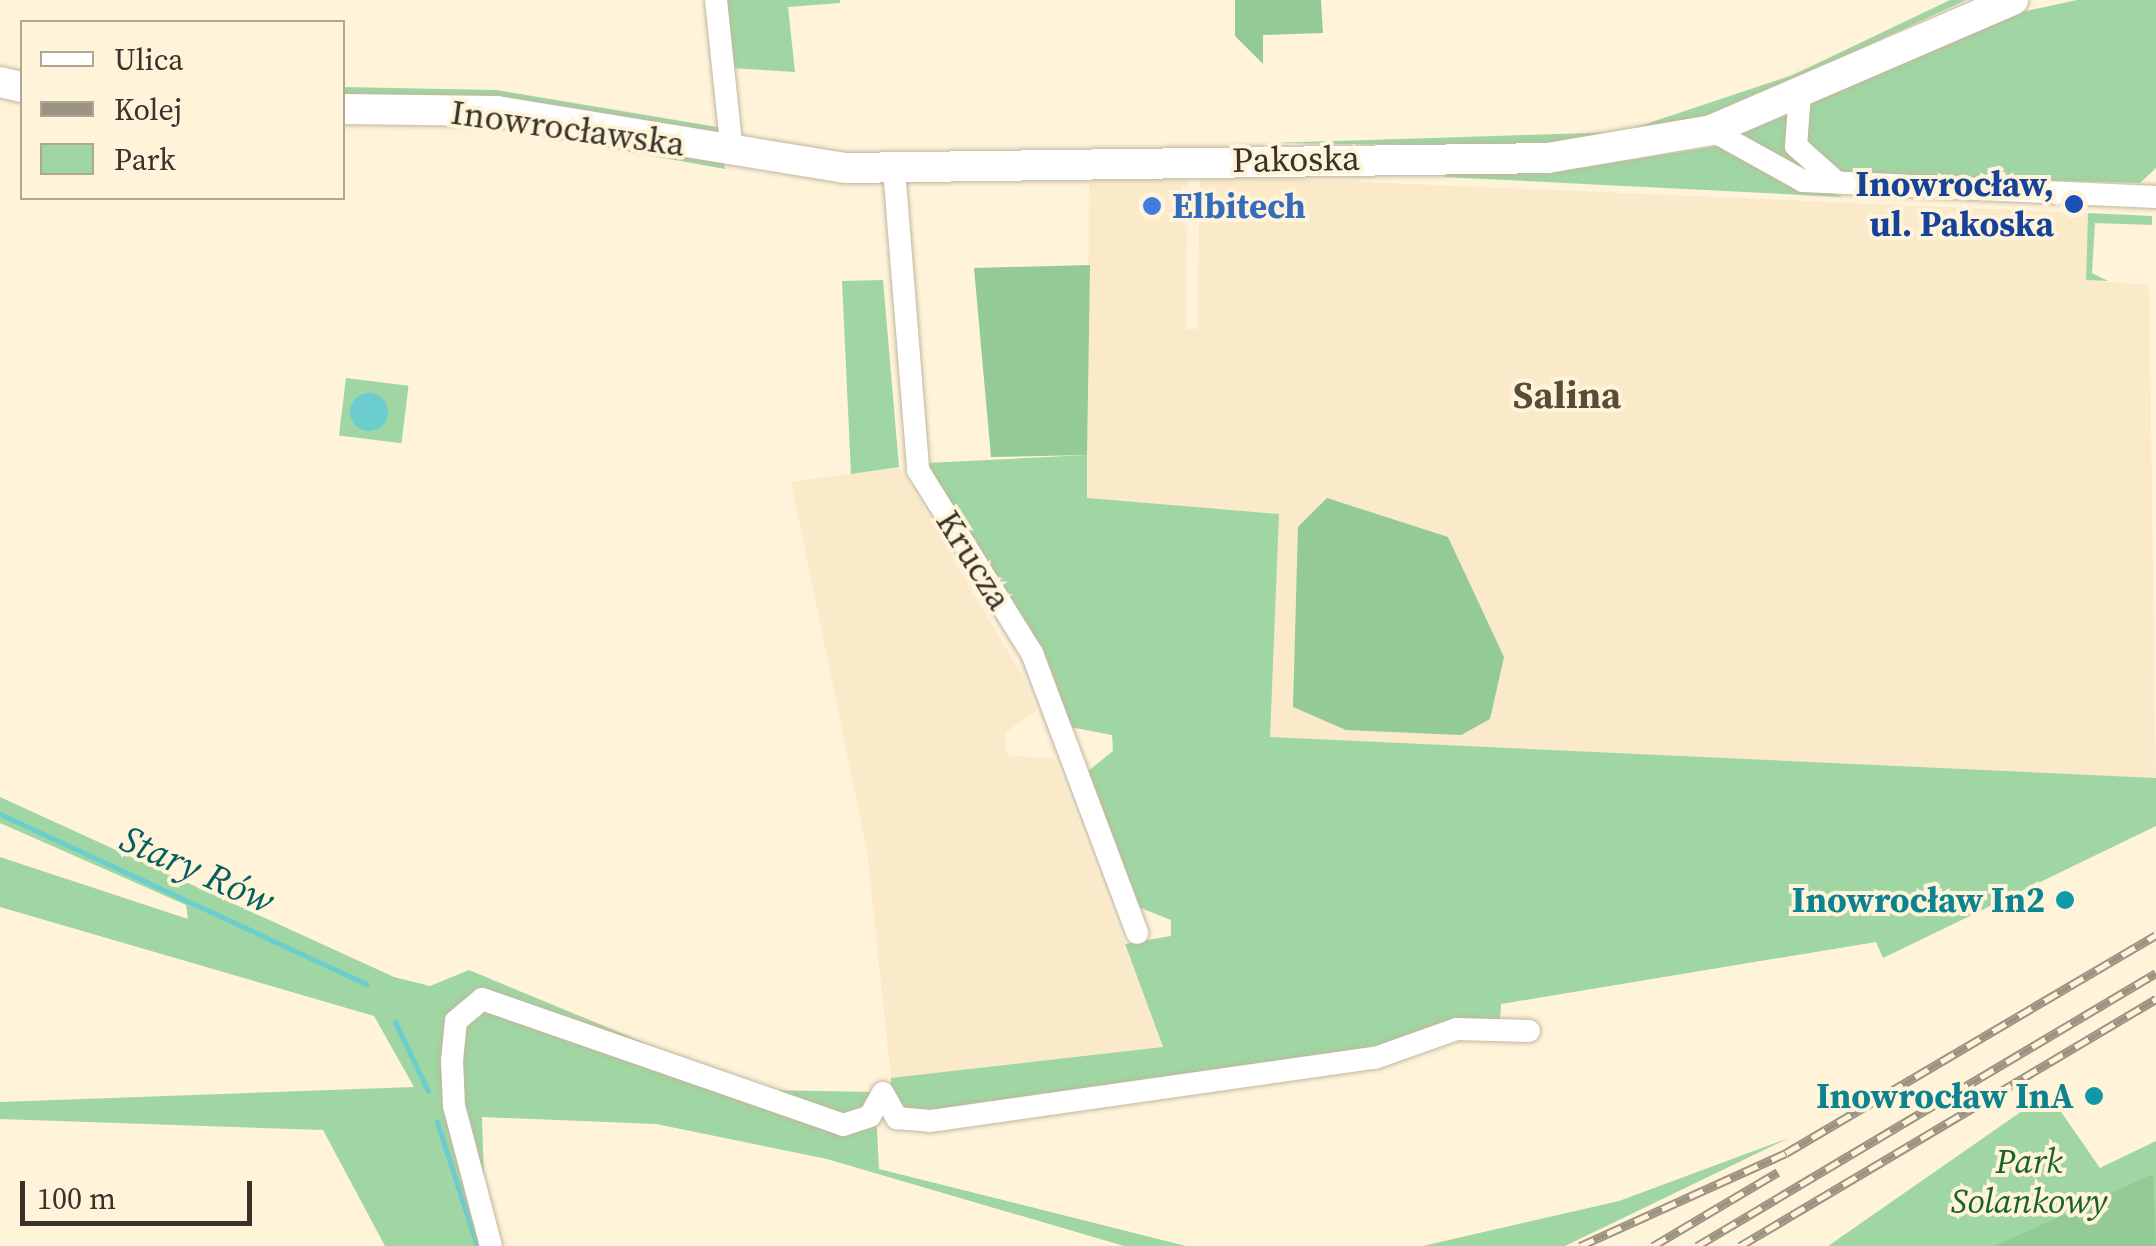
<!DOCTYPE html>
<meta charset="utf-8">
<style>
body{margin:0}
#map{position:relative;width:2156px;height:1246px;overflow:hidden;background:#fff3da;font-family:"Source Serif 4",serif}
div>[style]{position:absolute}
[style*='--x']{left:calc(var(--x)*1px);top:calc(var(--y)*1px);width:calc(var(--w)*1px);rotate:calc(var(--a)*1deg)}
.built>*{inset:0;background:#faeaca}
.green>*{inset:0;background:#a0d6a3;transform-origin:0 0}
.forest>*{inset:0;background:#93ca96}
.water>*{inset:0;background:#6bcdcd}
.round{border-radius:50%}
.stream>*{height:5px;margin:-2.5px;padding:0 2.5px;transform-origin:2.5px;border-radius:2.5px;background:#6bcdcd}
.roads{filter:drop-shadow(0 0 2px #c1b69e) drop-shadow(0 0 2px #c1b69e)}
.minor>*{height:22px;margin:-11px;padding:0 11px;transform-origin:11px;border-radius:11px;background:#fff}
.major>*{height:30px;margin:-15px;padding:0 15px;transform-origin:15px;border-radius:15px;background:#fff}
.rail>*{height:9px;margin-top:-4.5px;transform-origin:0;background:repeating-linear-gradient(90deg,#fff3da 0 15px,#9c9482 0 30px);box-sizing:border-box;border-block:2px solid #9c9482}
.dots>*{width:28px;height:28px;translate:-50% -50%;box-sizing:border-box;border:5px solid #fff3da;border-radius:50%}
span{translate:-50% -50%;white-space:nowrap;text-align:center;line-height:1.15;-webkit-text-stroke:8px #fff3da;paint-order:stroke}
.street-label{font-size:35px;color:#38342a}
.transit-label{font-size:35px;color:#164399;font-weight:700}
.right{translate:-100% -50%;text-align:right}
.shop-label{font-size:35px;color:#366cbe;font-weight:700}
.left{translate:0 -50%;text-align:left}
.culture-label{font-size:35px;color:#0d838f;font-weight:700}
.park-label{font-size:35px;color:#176525;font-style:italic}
.neighbourhood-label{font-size:38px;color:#574d38;font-weight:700}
.water-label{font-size:38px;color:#065f5f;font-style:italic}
.legend{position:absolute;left:20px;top:20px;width:325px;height:180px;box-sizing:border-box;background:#fff3da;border:2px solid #afa794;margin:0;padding:12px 18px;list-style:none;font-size:30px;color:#38342a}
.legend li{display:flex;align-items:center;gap:20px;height:50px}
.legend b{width:50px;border:2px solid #afa794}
.scale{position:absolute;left:20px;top:1181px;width:232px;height:45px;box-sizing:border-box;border:5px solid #38342a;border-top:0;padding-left:12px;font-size:30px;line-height:35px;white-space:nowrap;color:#38342a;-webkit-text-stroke:8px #fff3da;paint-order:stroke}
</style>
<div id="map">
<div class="built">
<i style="clip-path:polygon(1188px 175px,1186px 329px,1197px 329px,1200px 175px,2088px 213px,2086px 280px,2149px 285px,2156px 778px,1269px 737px,1087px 498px,1089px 177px)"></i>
<i style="clip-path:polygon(899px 467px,1025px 680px,1036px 711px,1005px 733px,1007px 755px,1055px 759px,1163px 1048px,891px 1078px,867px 851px,791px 482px)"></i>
</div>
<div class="green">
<i style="clip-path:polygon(722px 0,840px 0,840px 3px,788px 7px,795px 72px,730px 68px)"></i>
<i style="clip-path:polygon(1950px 0,1966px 0,1719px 114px,1564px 147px,1274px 143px,1622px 132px,1793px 75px)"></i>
<i style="clip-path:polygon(2077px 0,2156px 0,2156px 168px,2140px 183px,1836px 174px,1804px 148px,1811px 103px,2012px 14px)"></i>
<i style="clip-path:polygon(342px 87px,496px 90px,723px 128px,721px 138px,498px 99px,343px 96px)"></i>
<i style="clip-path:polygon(1788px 114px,1802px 166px,1795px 170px,1736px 136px)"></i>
<i style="clip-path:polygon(527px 124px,724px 161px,725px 169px,526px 133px)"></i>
<i style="clip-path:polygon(1718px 146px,1843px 197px,1444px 177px,1444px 169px,1586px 167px)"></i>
<i style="clip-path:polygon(2088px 213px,2152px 216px,2152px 225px,2095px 223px,2092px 273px,2108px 281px,2086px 280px)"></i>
<i style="clip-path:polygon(883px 280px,899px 467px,851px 474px,842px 281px)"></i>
<i style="left:346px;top:378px;width:63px;height:58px;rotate:7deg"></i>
<i style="clip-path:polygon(1087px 455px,1087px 498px,1279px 514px,1270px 737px,2156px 778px,2156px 826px,1883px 958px,1876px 942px,1501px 1004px,1500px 1023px,1384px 1049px,911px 1116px,890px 1093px,891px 1078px,1163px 1047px,1125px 944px,1171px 936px,1171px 920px,1136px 906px,1087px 772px,1113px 751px,1112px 735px,1070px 727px,927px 463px)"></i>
<i style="clip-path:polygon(0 797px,394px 977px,430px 986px,469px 970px,758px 1090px,875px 1092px,879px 1169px,1186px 1246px,1124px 1246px,827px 1159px,656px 1124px,482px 1117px,486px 1246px,385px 1246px,323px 1130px,0 1119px,0 1102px,414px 1087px,374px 1016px,0 907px,0 857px,188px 919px,186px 905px,0 823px)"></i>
<i style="clip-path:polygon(2048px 1093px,2100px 1168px,2156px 1141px,2156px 1246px,1828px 1246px)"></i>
<i style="clip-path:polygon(1789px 1138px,1565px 1246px,1423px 1246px,1619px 1201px)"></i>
</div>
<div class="forest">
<i style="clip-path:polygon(1235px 0,1321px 0,1323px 33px,1263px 35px,1263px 64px,1235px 36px)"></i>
<i style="clip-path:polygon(1090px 265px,1087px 455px,991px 457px,974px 268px)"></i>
<i style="clip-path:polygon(1327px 498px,1448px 537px,1504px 657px,1490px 719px,1461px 735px,1346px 730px,1293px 707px,1298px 527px)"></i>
<i style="clip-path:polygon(2153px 1174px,2156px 1246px,1995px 1246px)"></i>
</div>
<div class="water">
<i class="round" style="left:350px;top:393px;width:38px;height:38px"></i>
</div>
<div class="stream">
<i style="--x:0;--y:814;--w:404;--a:24.9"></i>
<i style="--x:395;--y:1022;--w:76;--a:64.4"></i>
<i style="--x:437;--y:1122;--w:130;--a:72.1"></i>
</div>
<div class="roads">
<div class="minor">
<i style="--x:716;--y:0;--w:154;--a:84"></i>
<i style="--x:1800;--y:92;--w:54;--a:94.2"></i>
<i style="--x:1796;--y:146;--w:50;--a:41.7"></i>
<i style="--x:1711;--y:130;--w:105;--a:29"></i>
<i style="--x:1803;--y:181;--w:353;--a:2.6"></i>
<i style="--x:894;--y:169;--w:302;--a:85.4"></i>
<i style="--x:918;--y:470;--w:216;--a:58.1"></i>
<i style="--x:1032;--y:653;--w:299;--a:69.4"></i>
<i style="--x:491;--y:1246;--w:145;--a:-104.8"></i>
<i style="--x:454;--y:1106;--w:45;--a:-92.5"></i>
<i style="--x:452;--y:1061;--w:40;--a:-84.3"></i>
<i style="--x:456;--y:1021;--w:34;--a:-40"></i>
<i style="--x:482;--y:999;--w:382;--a:19.2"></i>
<i style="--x:843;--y:1125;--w:28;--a:-18"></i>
<i style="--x:870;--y:1116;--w:26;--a:-61"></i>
<i style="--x:883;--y:1093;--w:29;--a:61"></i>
<i style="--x:897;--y:1118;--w:33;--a:5"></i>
<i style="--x:930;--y:1121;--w:449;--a:-8.1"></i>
<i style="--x:1375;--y:1058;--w:87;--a:-19.5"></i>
<i style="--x:1457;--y:1029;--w:72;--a:1.6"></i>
</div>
<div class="major">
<i style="--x:0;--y:82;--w:23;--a:13"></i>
<i style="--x:342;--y:109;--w:155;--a:0.7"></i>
<i style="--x:497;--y:111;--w:353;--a:9.3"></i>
<i style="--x:845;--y:168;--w:703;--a:-0.81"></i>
<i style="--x:1548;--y:158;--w:165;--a:-9.7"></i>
<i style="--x:1711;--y:130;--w:329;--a:-23.3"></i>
</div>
</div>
<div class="rail">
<i style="--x:1580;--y:1246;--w:226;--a:-24.3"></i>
<i style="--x:1786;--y:1153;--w:429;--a:-30.5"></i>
<i style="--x:1653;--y:1246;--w:145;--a:-30.6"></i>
<i style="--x:1697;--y:1246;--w:534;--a:-30.74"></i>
<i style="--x:1740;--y:1246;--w:484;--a:-30.7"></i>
</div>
<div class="dots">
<i style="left:2074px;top:204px;background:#1a4fb4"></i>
<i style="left:1152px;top:206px;background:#3f7fe0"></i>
<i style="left:2065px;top:900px;background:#0f9aa8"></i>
<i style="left:2094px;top:1096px;background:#0f9aa8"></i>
</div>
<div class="street-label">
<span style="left:568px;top:128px;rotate:8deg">Inowrocławska</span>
<span style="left:1296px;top:159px;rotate:-1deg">Pakoska</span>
<span style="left:974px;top:560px;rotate:58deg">Krucza</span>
</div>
<div class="transit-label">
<span class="right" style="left:2054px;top:204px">Inowrocław,<br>ul. Pakoska</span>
</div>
<div class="shop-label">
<span class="left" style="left:1172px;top:206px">Elbitech</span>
</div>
<div class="culture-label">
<span class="right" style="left:2045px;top:900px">Inowrocław In2</span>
<span class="right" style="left:2074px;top:1096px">Inowrocław InA</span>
</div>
<div class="park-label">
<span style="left:2029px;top:1181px">Park<br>Solankowy</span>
</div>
<div class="neighbourhood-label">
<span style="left:1567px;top:396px">Salina</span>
</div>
<div class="water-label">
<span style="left:197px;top:870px;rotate:24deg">Stary Rów</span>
</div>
<ul class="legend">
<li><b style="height:12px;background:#fff"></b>Ulica</li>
<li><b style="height:12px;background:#9c9482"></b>Kolej</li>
<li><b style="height:28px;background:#a0d6a3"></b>Park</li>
</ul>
<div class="scale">100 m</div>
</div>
